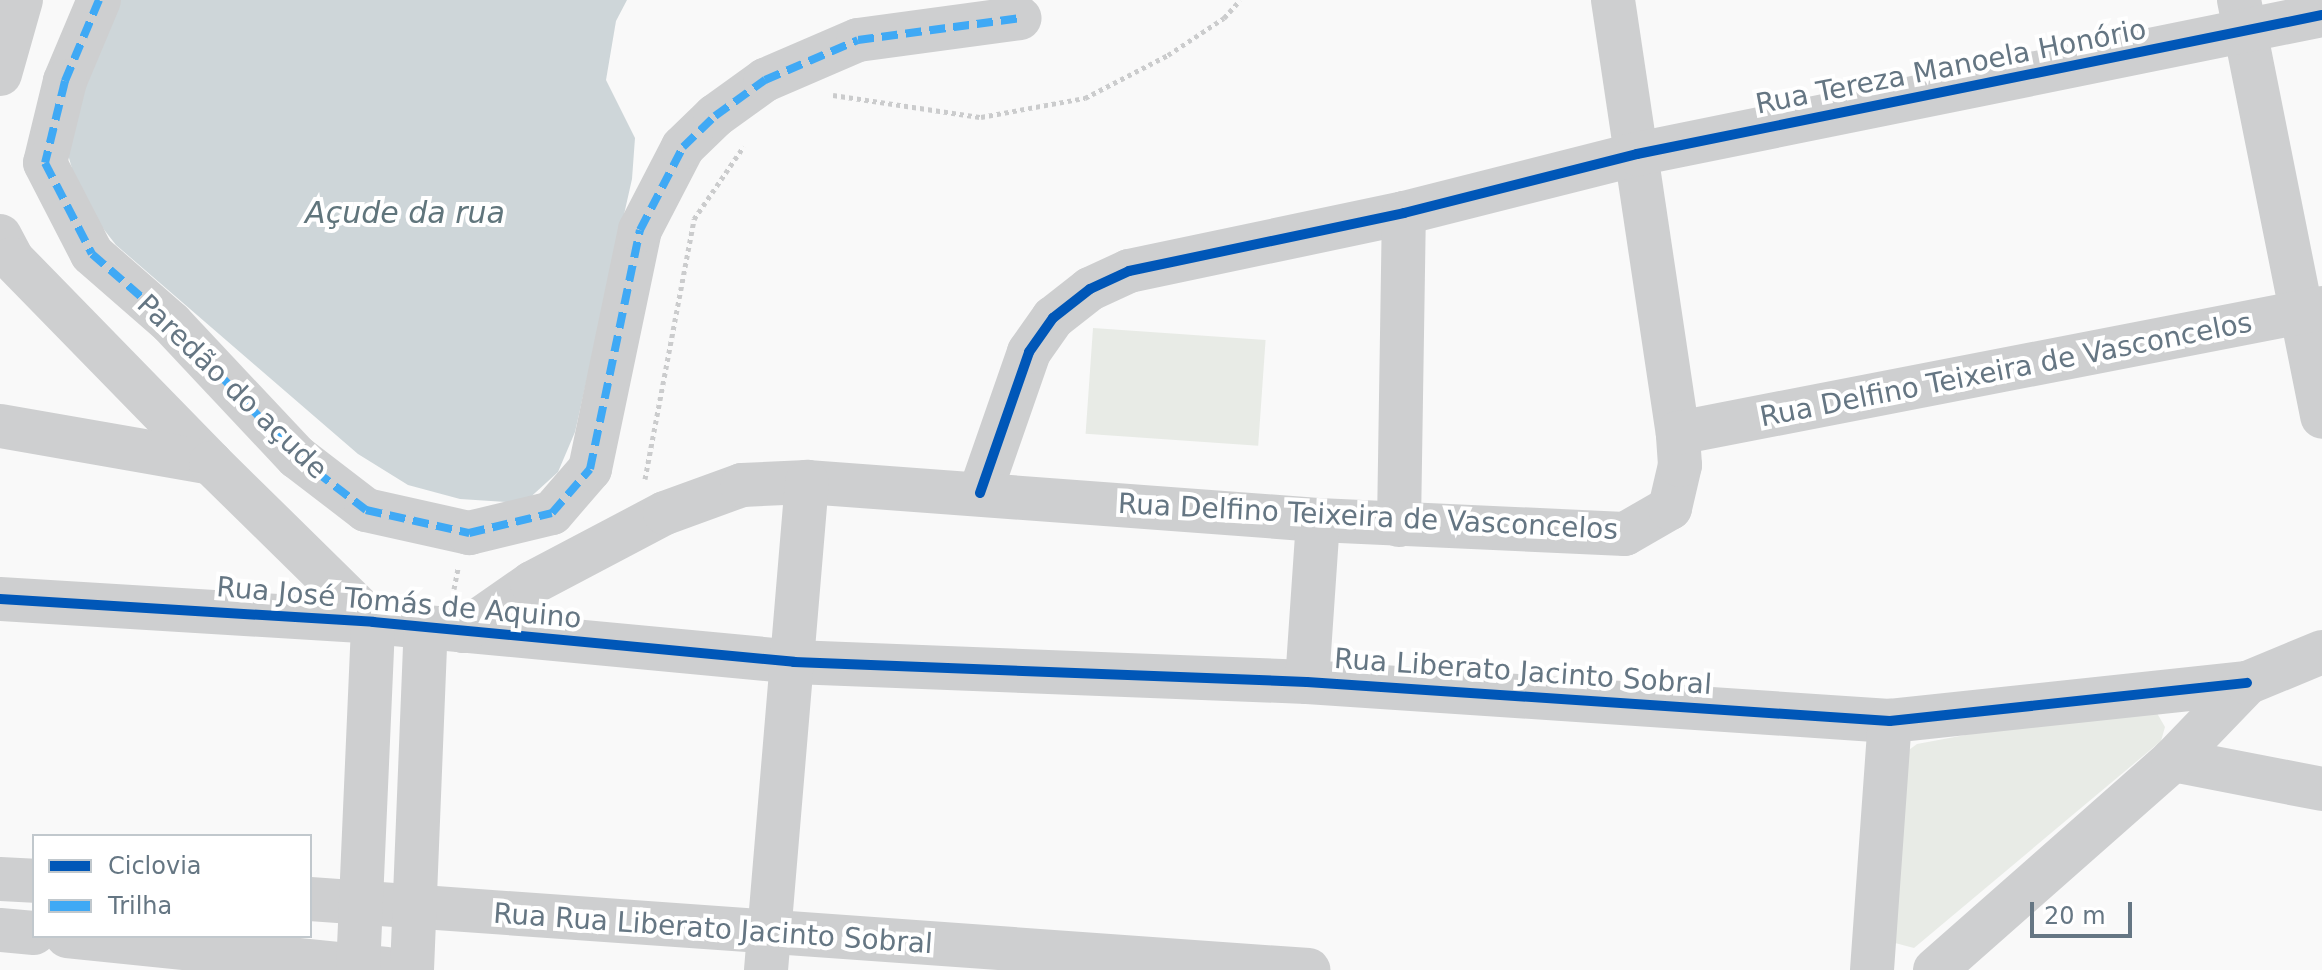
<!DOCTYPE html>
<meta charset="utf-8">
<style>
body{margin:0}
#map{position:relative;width:2322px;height:970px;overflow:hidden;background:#f9f9f9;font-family:"DejaVu Sans",sans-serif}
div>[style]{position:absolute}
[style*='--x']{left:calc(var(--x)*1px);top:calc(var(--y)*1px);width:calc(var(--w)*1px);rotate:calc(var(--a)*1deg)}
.green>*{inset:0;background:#e8ebe6;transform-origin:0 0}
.water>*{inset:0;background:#ced6d9}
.path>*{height:5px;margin-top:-2.5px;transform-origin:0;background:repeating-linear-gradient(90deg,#cbcccd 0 4px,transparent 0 8px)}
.minor>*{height:44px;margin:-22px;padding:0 22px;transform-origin:22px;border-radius:22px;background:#cecfd0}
.quiet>*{height:8px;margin-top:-4px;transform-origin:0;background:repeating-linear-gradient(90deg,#3fa9f5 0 16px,transparent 0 24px)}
.cycleway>*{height:10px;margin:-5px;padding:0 5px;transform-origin:5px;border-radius:5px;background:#0057b8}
span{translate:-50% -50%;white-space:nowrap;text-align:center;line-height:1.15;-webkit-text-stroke:8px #fff;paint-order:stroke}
.street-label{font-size:28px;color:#657683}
.water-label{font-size:30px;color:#60757c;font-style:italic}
.legend{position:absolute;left:32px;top:834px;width:280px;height:104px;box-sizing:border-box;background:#fff;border:2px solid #c1c8cd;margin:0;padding:10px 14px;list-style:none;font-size:24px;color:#657683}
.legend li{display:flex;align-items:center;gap:16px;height:40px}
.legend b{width:40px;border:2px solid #c1c8cd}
.scale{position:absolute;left:2030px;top:902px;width:102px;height:36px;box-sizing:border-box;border:4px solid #657683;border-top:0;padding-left:10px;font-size:24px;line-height:28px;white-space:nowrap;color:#657683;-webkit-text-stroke:6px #fff;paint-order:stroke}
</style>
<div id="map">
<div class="green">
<i style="left:1093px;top:328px;width:173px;height:106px;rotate:4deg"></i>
<i style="clip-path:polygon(2138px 703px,2154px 708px,2165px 727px,2161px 741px,1914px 948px,1895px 943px,1906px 752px,1917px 744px)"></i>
</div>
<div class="water">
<i style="clip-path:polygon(117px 0,627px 0,616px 21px,606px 80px,635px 138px,632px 179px,575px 432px,558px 472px,524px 503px,460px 499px,408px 485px,358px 454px,116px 245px,81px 200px,65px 144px)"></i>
</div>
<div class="path">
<i style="--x:833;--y:95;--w:150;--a:8.5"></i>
<i style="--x:981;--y:117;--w:106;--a:-10.4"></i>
<i style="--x:1085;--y:98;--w:93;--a:-27.4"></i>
<i style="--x:1168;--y:55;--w:67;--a:-33.5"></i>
<i style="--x:1224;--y:18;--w:24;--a:-48"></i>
<i style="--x:645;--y:479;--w:265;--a:-79.3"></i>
<i style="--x:694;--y:219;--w:88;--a:-55.6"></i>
<i style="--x:454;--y:589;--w:21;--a:-79"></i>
</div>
<div class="minor">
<i style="--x:99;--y:0;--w:88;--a:112.8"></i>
<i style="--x:65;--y:81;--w:84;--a:103.7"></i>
<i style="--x:45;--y:163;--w:102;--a:62.7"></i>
<i style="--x:92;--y:254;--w:105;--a:41.1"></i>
<i style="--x:171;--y:323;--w:184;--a:46.8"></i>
<i style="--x:297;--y:457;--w:87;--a:37.5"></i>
<i style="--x:366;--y:510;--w:106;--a:12.6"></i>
<i style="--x:469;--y:533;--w:85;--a:-13.5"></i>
<i style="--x:552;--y:513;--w:58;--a:-49.2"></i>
<i style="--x:590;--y:469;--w:244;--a:-78.2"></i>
<i style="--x:640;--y:230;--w:93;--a:-62.6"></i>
<i style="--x:683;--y:147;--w:45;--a:-44.1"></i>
<i style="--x:715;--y:116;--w:62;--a:-35.8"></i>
<i style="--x:765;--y:80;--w:101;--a:-23.3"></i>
<i style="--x:858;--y:40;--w:163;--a:-7.7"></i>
<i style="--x:1613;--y:0;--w:438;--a:81.5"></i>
<i style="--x:2239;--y:0;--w:425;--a:78.7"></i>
<i style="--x:0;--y:74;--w:77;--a:-74.2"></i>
<i style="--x:0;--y:236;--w:26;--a:62"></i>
<i style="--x:12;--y:259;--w:285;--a:45.7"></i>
<i style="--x:0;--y:426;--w:214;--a:9.9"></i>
<i style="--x:211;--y:463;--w:227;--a:44.5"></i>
<i style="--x:980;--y:493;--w:149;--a:-70.8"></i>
<i style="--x:1029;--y:352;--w:42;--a:-54.8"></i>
<i style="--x:1053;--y:318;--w:47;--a:-38.1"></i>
<i style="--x:1090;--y:289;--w:43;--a:-24.8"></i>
<i style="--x:1129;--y:271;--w:281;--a:-11.9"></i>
<i style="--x:1404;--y:213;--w:240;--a:-14.2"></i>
<i style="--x:1637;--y:154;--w:699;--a:-11.47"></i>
<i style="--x:1399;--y:525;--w:312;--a:-89.1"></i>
<i style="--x:0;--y:599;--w:374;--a:3.5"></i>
<i style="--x:373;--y:622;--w:423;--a:5.4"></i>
<i style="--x:794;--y:662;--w:513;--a:2.23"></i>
<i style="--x:1307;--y:682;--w:584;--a:3.83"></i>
<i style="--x:1890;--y:721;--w:359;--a:-6.1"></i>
<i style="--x:463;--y:631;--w:84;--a:-34.8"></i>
<i style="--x:532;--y:583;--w:150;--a:-27.8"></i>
<i style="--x:665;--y:513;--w:82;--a:-20"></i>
<i style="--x:742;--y:485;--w:65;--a:-2.6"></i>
<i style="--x:807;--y:482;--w:512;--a:4.25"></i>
<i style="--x:1318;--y:520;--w:307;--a:2.6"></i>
<i style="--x:1625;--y:534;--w:52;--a:-30"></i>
<i style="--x:1670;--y:508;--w:44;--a:-76.9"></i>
<i style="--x:1680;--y:465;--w:32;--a:-94"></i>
<i style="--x:1678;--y:433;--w:656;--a:-10.98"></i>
<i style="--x:1307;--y:682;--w:162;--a:-86.1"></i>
<i style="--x:2173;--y:760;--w:152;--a:11"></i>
<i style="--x:0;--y:879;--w:34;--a:3"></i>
<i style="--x:310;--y:899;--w:1001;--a:4.07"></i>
<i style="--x:0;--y:930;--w:34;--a:5"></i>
<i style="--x:67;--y:936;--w:321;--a:5.9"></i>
<i style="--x:358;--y:970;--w:348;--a:-87.5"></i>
<i style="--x:412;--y:970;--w:342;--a:-87.7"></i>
<i style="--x:766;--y:970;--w:490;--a:-85.2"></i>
<i style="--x:1872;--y:970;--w:250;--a:-85.9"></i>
<i style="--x:1935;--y:970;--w:317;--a:-41.4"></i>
<i style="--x:2173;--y:760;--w:107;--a:-46.1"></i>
<i style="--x:2247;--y:683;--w:81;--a:-22.5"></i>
</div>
<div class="quiet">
<i style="--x:99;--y:0;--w:88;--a:112.8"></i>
<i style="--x:65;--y:81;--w:84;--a:103.7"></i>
<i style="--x:45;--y:163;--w:102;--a:62.7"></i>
<i style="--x:92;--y:254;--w:105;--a:41.1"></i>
<i style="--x:171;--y:323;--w:184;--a:46.8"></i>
<i style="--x:297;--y:457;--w:87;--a:37.5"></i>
<i style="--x:366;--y:510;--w:106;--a:12.6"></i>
<i style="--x:469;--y:533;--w:85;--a:-13.5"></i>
<i style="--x:552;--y:513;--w:58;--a:-49.2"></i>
<i style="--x:590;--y:469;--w:244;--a:-78.2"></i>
<i style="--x:640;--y:230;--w:93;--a:-62.6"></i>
<i style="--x:683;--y:147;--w:45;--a:-44.1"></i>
<i style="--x:715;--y:116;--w:62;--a:-35.8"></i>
<i style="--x:765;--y:80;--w:101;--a:-23.3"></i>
<i style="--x:858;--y:40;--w:163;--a:-7.7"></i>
</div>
<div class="cycleway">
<i style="--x:980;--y:493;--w:149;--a:-70.8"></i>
<i style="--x:1029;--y:352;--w:42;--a:-54.8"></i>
<i style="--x:1053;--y:318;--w:47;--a:-38.1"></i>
<i style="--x:1090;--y:289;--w:43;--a:-24.8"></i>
<i style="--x:1129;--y:271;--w:281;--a:-11.9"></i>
<i style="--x:1404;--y:213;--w:240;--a:-14.2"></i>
<i style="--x:1637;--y:154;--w:699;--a:-11.47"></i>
<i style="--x:0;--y:599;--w:374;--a:3.5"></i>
<i style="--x:373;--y:622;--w:423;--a:5.4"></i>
<i style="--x:794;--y:662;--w:513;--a:2.23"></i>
<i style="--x:1307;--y:682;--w:584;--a:3.83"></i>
<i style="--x:1890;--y:721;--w:359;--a:-6.1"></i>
</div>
<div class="street-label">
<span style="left:1951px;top:67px;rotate:-11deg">Rua Tereza Manoela Honório</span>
<span style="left:2006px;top:370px;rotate:-11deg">Rua Delfino Teixeira de Vasconcelos</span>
<span style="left:232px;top:387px;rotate:44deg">Paredão do açude</span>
<span style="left:1368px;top:517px;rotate:3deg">Rua Delfino Teixeira de Vasconcelos</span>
<span style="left:399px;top:603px;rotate:5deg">Rua José Tomás de Aquino</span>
<span style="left:1523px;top:672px;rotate:4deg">Rua Liberato Jacinto Sobral</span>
<span style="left:713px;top:929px;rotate:4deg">Rua Rua Liberato Jacinto Sobral</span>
</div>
<div class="water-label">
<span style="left:405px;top:213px">Açude da rua</span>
</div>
<ul class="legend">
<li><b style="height:10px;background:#0057b8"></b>Ciclovia</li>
<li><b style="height:10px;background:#3fa9f5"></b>Trilha</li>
</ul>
<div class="scale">20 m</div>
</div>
